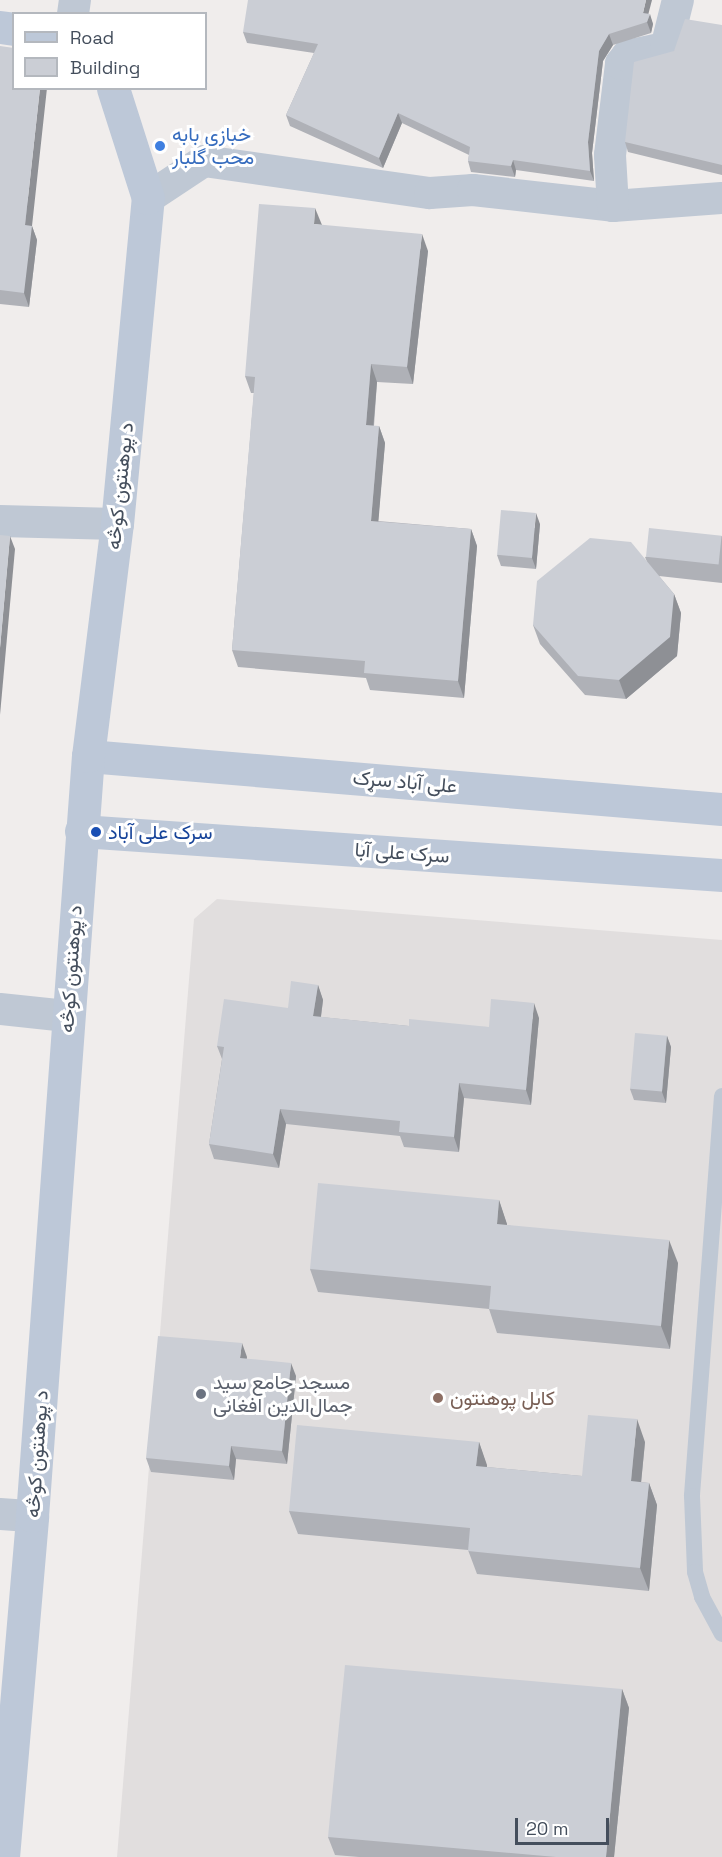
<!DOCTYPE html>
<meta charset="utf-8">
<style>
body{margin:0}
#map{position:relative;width:722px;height:1857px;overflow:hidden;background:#f0edec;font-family:"Space Grotesk",Vazirmatn,sans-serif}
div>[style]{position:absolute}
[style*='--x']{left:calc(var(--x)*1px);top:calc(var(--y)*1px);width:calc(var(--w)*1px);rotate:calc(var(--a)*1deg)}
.education>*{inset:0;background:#e1dede}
.lane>*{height:16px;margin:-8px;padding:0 8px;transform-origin:8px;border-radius:8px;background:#bfc8d4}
.street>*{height:32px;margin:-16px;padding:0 16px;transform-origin:16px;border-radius:16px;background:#bfc8d4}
.secondary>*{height:33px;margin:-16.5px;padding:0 16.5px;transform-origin:16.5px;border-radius:16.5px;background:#bdc8d8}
.wall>*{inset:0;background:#afb1b7}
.shaded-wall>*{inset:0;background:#8e9095}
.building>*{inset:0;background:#cbced5;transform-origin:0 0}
.dots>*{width:16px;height:16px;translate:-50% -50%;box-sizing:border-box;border:3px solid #fff;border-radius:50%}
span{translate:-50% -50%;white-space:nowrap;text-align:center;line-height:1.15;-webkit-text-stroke:6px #fff;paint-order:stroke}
.shop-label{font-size:20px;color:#366cbe}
.left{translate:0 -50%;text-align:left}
.street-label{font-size:20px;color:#444e5c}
.transit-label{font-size:20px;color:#164399}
.worship-label{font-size:20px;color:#5b616d}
.education-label{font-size:20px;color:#785e54}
.legend{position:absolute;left:12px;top:12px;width:195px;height:78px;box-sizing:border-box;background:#fff;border:2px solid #b4b8be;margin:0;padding:8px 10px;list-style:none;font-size:18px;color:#444e5c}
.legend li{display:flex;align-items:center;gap:12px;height:30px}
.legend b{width:30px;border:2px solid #b4b8be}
.scale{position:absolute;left:515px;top:1818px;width:94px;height:27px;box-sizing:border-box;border:3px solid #444e5c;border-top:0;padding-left:8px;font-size:18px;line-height:21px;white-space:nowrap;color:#444e5c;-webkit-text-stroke:4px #fff;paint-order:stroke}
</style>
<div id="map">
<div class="education">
<i style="clip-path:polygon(217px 899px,722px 940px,722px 1857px,117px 1857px,194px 919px)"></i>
</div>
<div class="lane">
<i style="--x:722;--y:1096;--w:401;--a:94.3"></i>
<i style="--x:692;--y:1496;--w:76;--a:87.7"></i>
<i style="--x:695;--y:1572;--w:26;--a:74"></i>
<i style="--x:702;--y:1597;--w:42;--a:61.6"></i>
</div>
<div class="street">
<i style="--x:73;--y:14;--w:14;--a:-82"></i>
<i style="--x:148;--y:198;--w:67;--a:-33.5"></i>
<i style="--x:204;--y:161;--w:228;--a:8.1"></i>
<i style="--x:430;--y:193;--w:43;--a:-4"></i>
<i style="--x:473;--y:190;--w:141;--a:6.5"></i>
<i style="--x:613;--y:206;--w:109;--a:-4.2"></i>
<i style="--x:613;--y:206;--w:51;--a:-93.4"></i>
<i style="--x:610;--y:155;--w:92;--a:-83.1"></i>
<i style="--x:621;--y:64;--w:10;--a:-53"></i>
<i style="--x:627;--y:56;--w:40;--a:-12"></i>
<i style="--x:666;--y:48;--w:49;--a:-76"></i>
<i style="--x:0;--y:521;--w:117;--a:1.5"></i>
<i style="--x:0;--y:1009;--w:67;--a:6"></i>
<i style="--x:0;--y:1514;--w:32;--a:4"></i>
</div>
<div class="secondary">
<i style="--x:0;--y:27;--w:14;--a:8"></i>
<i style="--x:88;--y:756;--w:636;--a:4.78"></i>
<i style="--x:81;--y:831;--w:643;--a:3.93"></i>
<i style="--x:3;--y:1857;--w:342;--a:-85.1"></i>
<i style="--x:32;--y:1516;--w:762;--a:-85.79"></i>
<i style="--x:88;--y:756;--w:234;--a:-82.9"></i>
<i style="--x:117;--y:524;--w:327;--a:-84.6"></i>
<i style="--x:148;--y:198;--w:115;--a:-107.7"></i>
</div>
<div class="wall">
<i style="clip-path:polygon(649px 14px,653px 24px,651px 33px,613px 45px,603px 61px,592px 153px,594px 181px,516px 170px,515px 177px,471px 172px,468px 161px,469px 155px,402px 123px,383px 168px,290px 126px,286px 115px,314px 53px,247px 43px,243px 32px)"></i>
<i style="clip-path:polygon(717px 25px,722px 25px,722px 175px,628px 152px,625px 142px,674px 51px)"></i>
<i style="clip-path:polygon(0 46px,32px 226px,37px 240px,29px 307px,0 304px)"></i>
<i style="clip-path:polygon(321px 225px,428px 251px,413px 384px,377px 382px,374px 426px,379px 426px,385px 443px,378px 521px,471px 529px,477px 546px,464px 698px,370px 690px,366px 678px,238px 667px,232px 650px,254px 393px,251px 393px,245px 376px)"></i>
<i style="clip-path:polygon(540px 524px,536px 569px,501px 566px,497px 555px)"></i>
<i style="clip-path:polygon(722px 536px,722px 583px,659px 576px,674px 594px,681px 613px,677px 656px,626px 699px,585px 695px,540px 644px,533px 625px,647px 562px,645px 557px)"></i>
<i style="clip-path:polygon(318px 985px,323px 1000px,321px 1017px,409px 1026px,489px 1027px,539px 1018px,531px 1105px,464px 1098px,459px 1152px,404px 1147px,400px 1136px,286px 1124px,279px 1168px,214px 1159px,209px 1144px,222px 1059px,217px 1046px,288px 1008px)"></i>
<i style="clip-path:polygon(667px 1036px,671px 1047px,666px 1103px,634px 1100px,630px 1089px)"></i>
<i style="clip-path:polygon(499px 1200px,507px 1225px,678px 1263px,670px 1349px,497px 1333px,489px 1309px,318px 1292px,310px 1269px)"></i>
<i style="clip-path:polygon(247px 1357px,246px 1359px,296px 1376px,287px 1464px,236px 1459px,234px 1480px,151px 1472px,146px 1458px)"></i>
<i style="clip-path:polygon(479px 1442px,487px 1467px,582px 1476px,645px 1442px,641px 1482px,649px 1483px,657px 1505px,649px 1591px,477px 1574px,468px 1550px,298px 1534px,289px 1511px)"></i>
<i style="clip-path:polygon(622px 1689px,629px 1708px,614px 1857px,359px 1857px,335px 1855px,328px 1837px)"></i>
</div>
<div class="shaded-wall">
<i style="clip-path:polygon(646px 0,652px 0,646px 23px,643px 13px)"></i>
<i style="clip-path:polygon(650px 14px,653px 24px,651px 33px,647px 22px)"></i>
<i style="clip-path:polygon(609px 34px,613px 45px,603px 61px,592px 153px,594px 181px,590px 171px,588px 142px,599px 51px)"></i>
<i style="clip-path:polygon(40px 88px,47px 88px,32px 226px,37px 240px,29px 307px,24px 293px,25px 225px)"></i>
<i style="clip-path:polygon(398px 113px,402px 123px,383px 168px,379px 158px)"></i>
<i style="clip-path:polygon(513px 160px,516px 170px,515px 177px,511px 166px)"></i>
<i style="clip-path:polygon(315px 208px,322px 225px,314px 224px)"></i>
<i style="clip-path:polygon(422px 234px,428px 251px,413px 384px,407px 367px)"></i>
<i style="clip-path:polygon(371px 364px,377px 382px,372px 442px,366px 425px)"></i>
<i style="clip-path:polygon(379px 426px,385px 443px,377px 538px,371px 521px)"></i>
<i style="clip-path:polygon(536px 513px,540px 524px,536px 569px,532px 558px)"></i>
<i style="clip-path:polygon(471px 529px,477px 546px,464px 698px,458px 681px)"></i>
<i style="clip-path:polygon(10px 536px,15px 549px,0 715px,0 648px)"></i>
<i style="clip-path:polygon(674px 594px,681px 613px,677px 656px,626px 699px,619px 680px)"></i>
<i style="clip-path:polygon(318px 985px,323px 1000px,319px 1031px,313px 1016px)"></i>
<i style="clip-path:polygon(534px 1003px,539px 1018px,531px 1105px,526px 1090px)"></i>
<i style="clip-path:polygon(667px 1036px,671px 1047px,666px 1103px,662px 1092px)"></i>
<i style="clip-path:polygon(459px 1083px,464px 1098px,459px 1152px,454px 1137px)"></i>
<i style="clip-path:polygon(280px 1109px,286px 1124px,279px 1168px,273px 1154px)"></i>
<i style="clip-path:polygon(499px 1200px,507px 1224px,506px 1247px,497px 1224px)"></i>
<i style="clip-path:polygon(669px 1240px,678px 1263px,670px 1349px,661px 1326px)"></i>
<i style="clip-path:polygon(242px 1343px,247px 1357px,245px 1372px,240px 1358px)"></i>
<i style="clip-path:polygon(291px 1363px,296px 1376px,287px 1464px,282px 1451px)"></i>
<i style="clip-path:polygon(637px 1419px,645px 1442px,639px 1504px,631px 1481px)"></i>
<i style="clip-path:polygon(479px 1442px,487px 1465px,485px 1489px,476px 1466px)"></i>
<i style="clip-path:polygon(231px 1446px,236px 1459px,234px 1480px,229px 1466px)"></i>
<i style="clip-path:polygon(649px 1483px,657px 1505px,649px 1591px,640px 1568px)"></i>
<i style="clip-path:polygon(622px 1689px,629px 1708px,614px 1857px,606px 1857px)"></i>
</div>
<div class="building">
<i style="clip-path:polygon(248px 0,646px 0,643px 13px,650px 14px,647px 22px,609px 34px,599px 51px,588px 142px,590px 171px,513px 160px,511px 166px,468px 161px,470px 147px,398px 113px,379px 158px,286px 115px,318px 44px,243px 32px)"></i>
<i style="clip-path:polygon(685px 19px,722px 25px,722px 165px,625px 142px,634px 62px,674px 51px)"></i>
<i style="clip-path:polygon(0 46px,14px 48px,14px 88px,40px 88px,25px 225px,32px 226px,24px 293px,0 290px)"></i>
<i style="clip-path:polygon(259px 204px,315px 208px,314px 224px,422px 234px,407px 367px,371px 364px,366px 425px,379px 426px,371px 521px,471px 529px,458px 681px,364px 673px,365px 661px,232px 650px,255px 377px,245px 376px)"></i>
<i style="left:501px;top:510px;width:35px;height:45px;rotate:5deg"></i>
<i style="left:649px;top:528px;width:73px;height:29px;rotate:6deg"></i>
<i style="clip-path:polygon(0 535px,10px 536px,0 648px)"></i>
<i style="clip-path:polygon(590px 538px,631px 542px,674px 594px,670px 637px,619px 680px,578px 676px,533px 625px,537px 581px)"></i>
<i style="clip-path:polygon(291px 981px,318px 985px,313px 1016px,409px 1026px,409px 1019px,489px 1027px,491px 999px,534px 1003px,526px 1090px,459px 1083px,454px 1137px,399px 1132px,400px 1121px,280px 1109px,273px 1154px,209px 1144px,224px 1047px,217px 1046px,224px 999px,288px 1008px)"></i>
<i style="left:635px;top:1033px;width:32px;height:56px;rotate:5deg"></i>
<i style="clip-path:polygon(318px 1183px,499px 1200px,497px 1224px,669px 1240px,661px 1326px,489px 1309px,491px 1286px,310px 1269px)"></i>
<i style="clip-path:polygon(158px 1336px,242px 1343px,240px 1358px,291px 1363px,282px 1451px,231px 1446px,229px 1466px,146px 1458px)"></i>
<i style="clip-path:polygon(588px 1415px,637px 1419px,631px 1481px,649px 1483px,640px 1568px,468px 1551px,470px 1528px,289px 1511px,297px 1425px,479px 1442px,476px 1466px,582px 1476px)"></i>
<i style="clip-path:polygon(345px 1665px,622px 1689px,606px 1857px,556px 1857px,328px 1837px)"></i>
</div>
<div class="dots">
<i style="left:160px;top:146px;background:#3f7fe0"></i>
<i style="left:96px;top:832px;background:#1a4fb4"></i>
<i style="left:201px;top:1394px;background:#6b7280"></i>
<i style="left:438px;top:1398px;background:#8d6e63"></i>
</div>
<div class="shop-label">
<span class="left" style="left:172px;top:146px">خبازی بابه<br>محب گلبار</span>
</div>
<div class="street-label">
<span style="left:120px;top:486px;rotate:-84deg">د پوهنتون کوڅه</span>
<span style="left:405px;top:782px;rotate:5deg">علی آباد سړک</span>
<span style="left:402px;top:853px;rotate:4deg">سرک علی آبا</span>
<span style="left:71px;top:969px;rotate:-86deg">د پوهنتون کوڅه</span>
<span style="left:37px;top:1454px;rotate:-86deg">د پوهنتون کوڅه</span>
</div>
<div class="transit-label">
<span class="left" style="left:108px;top:832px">سرک علی آباد</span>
</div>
<div class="worship-label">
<span class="left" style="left:213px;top:1394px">مسجد جامع سید<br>جمال‌الدین افغانی</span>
</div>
<div class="education-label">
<span class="left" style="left:450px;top:1398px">کابل پوهنتون</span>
</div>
<ul class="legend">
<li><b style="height:8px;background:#bdc8d8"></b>Road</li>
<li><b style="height:16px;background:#cbced5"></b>Building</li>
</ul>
<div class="scale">20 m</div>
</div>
